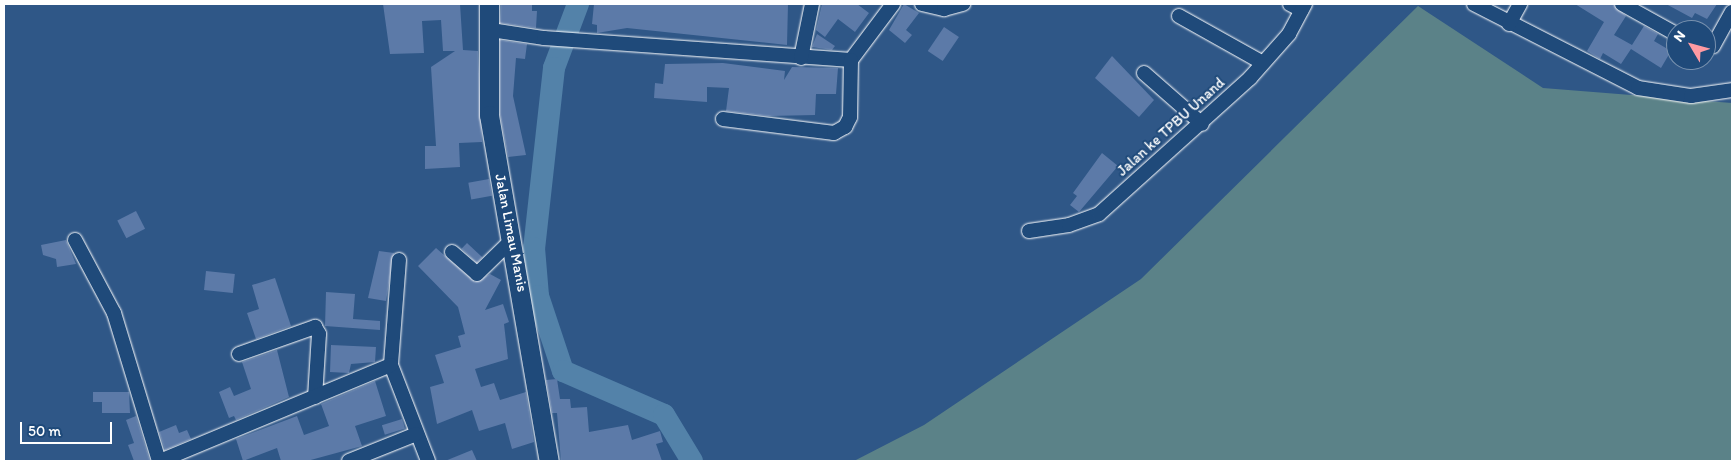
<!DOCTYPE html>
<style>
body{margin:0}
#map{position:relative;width:1736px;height:465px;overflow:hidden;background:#2f5787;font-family:Itim,sans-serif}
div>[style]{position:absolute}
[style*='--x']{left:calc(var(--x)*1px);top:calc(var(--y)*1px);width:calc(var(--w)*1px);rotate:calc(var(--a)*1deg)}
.green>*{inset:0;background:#5b8288}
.river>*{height:22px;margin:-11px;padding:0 11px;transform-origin:11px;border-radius:11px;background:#5382a9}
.building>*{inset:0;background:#5c7aa8;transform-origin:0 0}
.roads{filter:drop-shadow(0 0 1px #fff) drop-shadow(0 0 1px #fff)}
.street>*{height:14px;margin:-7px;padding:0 7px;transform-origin:7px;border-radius:7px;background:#1f4a7a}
.secondary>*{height:19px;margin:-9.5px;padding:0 9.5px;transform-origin:9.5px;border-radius:9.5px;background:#1f4a7a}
span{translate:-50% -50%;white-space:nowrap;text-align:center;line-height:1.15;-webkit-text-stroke:4px #1f4a7a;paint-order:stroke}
.street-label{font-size:15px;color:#fff}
.frame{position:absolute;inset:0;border:5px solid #fff;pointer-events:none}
.north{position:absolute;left:1666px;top:20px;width:50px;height:50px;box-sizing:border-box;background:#1f4a7a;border:1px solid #7992af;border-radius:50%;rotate:307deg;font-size:14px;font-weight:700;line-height:20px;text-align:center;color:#fff}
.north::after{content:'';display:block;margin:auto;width:18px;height:22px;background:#ff9aa2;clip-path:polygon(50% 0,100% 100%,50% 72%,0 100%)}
.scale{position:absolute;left:20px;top:422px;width:92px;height:22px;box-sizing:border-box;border:2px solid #fff;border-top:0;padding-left:6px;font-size:15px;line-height:18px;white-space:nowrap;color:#fff;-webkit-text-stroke:4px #1f4a7a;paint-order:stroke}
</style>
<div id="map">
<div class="green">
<i style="clip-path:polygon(1418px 6px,1543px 88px,1732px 103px,1732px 461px,854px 461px,924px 425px,1141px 279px)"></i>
</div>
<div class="river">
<i style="--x:578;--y:4;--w:68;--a:110.6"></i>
<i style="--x:554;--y:68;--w:181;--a:96.3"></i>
<i style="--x:534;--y:248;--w:48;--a:85.2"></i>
<i style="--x:538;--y:296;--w:79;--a:71.6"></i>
<i style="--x:563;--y:371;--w:110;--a:23.5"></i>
<i style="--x:664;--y:415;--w:54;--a:58.7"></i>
</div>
<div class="building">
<i style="clip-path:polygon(383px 4px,460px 4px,463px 50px,478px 51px,482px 142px,459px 143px,460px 167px,425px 169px,425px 146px,436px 146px,431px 67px,455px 51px,443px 51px,441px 20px,422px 21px,424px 53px,390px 54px)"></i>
<i style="clip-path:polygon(501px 4px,532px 4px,532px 11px,537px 11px,536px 28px,500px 23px)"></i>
<i style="clip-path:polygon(594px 4px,788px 4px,787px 45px,627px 28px,597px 33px,597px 25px,592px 24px)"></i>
<i style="clip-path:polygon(822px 4px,857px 4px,869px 13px,855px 32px,838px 19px,825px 37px,816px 30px)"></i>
<i style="clip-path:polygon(904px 4px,919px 13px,906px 30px,912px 35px,905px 43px,889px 30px)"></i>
<i style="clip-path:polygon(1575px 4px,1613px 4px,1626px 16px,1614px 35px,1632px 45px,1644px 26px,1658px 34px,1654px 41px,1671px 51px,1661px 68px,1631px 49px,1621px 64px,1603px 53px,1600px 59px,1587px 51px,1604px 22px)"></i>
<i style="clip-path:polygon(1666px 4px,1717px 4px,1707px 19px,1695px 13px,1692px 18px)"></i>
<i style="left:944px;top:27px;width:18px;height:29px;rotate:34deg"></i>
<i style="clip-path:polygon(817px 34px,835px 46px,832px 50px,812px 47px)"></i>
<i style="clip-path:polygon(500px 40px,527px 44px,525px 59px,516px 58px,513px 96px,526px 155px,508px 157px,500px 114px)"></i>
<i style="clip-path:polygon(1112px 56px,1154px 100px,1139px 117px,1095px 78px)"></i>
<i style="clip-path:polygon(723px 63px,785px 71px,784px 80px,792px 67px,838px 68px,836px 94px,816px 94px,815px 115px,769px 116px,726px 111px,729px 88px,707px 87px,707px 102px,654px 98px,655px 83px,663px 84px,665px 64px)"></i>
<i style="clip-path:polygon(1102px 153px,1118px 166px,1079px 212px,1070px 205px,1077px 196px,1073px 193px)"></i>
<i style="left:489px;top:179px;width:17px;height:21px;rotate:80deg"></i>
<i style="left:136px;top:211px;width:20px;height:21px;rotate:63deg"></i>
<i style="clip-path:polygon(66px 240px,76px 264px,57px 267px,56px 259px,43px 255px,41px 245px)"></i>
<i style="left:467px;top:243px;width:21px;height:8px;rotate:43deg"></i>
<i style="clip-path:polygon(436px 248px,475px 282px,490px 274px,501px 280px,485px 310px,503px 304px,509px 322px,504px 324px,508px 359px,475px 369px,481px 387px,494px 383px,500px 400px,526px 392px,534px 442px,512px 449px,505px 423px,479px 431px,472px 410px,437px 424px,430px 387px,444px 383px,435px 355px,461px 347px,458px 336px,465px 334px,458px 307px,418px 266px)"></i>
<i style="clip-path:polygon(379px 251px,394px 253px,386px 301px,368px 298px)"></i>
<i style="left:206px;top:271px;width:29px;height:19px;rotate:6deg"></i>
<i style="clip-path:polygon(275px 278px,291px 326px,256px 339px,247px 313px,259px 309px,252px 285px)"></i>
<i style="clip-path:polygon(326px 292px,355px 294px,353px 319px,380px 321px,380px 330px,325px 326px)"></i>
<i style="clip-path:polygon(331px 345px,376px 347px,375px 362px,351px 364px,349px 373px,330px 372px)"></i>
<i style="clip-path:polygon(277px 350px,289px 397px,236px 420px,234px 416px,229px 418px,219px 392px,230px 387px,234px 396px,251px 389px,242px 362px)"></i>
<i style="clip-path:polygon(557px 379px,560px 399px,570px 399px,571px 408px,587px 407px,589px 432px,628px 425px,632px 440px,660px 431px,663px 442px,656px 444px,662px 461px,561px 461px,557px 413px,552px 413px,546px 380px)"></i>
<i style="clip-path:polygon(375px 381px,386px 416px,355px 426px,362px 446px,307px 461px,281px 461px,277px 448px,243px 461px,236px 439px,297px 416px,304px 435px,329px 426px,321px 404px)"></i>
<i style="clip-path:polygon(93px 392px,129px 392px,130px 413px,102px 413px,102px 402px,93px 402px)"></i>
<i style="clip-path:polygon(136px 416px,150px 461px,134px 461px,128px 445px,134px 443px,126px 420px)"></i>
<i style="left:402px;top:419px;width:10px;height:21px;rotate:73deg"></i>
<i style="clip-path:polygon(176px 425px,179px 433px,187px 430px,191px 439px,165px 450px,159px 432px)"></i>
<i style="clip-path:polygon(472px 450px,477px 461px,445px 461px)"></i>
</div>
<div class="roads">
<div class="street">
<i style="--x:922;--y:4;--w:23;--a:13"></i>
<i style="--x:944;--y:9;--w:20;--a:-15"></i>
<i style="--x:1290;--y:4;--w:13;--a:27"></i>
<i style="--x:1474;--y:4;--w:184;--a:27.1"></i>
<i style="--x:1638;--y:88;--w:54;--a:8.6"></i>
<i style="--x:1691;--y:96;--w:41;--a:-8.3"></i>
<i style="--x:1622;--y:4;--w:62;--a:29.1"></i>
<i style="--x:1179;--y:16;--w:96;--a:29.2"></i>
<i style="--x:1509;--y:24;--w:23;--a:-61"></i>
<i style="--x:491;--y:30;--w:54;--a:8.6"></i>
<i style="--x:544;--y:38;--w:308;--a:4.1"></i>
<i style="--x:851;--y:60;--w:70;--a:-53.1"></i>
<i style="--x:1706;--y:48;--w:7;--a:-16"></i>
<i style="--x:1713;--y:46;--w:39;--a:-61"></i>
<i style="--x:801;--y:58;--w:55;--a:-78.5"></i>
<i style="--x:1144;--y:73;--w:77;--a:41.3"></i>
<i style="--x:723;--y:119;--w:112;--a:7.2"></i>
<i style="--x:834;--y:133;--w:13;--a:-29"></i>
<i style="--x:845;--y:127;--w:11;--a:-63"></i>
<i style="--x:850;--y:117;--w:57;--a:-89"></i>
<i style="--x:1029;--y:231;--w:40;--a:-8.5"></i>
<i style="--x:1069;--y:225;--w:32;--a:-20"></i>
<i style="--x:1099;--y:214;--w:203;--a:-42"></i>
<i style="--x:1250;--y:78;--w:59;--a:-48.4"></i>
<i style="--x:1289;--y:34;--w:34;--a:-62"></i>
<i style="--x:75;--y:240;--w:83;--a:61.9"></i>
<i style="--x:114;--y:313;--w:155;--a:73.1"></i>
<i style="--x:452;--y:252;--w:33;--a:41"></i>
<i style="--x:477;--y:274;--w:49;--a:-44.2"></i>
<i style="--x:399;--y:260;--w:105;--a:94.4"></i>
<i style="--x:391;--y:365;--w:103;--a:68.9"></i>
<i style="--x:239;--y:354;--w:81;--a:-19.6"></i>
<i style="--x:315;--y:327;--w:8;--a:60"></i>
<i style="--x:319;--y:334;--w:63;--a:93.6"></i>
<i style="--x:160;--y:461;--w:250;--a:-22.6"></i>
<i style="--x:349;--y:461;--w:72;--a:-21.9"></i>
</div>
<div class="secondary">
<i style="--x:489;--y:4;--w:111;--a:90"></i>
<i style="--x:489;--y:115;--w:351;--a:80.2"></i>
</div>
</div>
<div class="street-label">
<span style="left:1171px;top:127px;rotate:-42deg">Jalan ke TPBU Unand</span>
<span style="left:511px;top:233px;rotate:79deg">Jalan Limau Manis</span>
</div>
<div class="frame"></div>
<div class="north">N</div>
<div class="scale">50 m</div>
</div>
